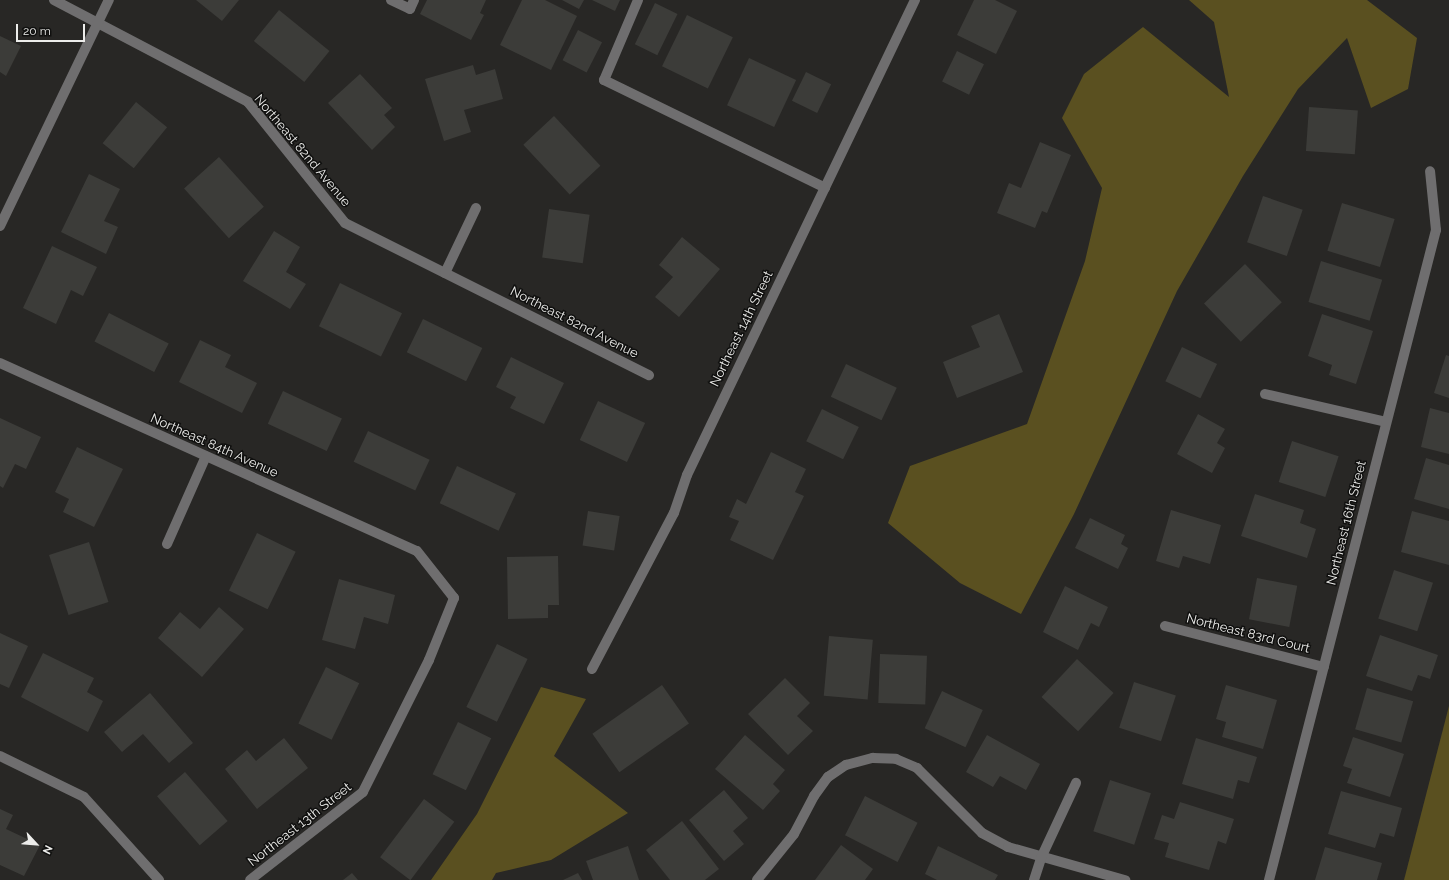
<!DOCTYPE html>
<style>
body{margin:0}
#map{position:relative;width:1449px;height:880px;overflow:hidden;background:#282725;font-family:Raleway,sans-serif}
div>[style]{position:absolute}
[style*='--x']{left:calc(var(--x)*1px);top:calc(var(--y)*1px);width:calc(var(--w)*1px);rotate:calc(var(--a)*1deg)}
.green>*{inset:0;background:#5a5020}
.building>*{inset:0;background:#3c3c39;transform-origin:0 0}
.lane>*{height:10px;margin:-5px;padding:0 5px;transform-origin:5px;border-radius:5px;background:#6f6e6f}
.street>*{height:10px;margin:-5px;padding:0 5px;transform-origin:5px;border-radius:5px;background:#6f6e6f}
span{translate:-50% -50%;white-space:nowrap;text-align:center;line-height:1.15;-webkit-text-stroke:3px #10100f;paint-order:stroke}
.street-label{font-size:13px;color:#ededeb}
.north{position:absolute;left:16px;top:824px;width:40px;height:40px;-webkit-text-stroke:3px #10100f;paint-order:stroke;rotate:116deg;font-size:11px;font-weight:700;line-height:16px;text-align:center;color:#ededeb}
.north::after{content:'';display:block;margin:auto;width:14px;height:18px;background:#ededeb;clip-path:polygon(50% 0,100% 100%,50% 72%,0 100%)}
.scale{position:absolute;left:16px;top:24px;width:69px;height:18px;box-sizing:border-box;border:2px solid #ededeb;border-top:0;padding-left:5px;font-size:12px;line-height:14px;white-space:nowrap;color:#ededeb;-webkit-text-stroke:3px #10100f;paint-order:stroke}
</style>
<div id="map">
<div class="green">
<i style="clip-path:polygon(1189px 0,1367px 0,1417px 38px,1408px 89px,1371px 108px,1347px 38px,1298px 89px,1243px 176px,1177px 291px,1074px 514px,1021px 614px,960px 583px,888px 523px,910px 466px,1027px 424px,1085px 261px,1102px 188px,1062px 118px,1084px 74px,1143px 27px,1229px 97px,1214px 22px)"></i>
<i style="clip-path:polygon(541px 687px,586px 699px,554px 756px,628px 813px,551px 860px,496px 873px,492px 880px,431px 880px,477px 814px)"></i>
<i style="clip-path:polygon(1449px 706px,1449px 880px,1404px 880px)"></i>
</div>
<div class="building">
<i style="clip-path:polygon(196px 0,239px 0,222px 21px)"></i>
<i style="clip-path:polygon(427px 0,486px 0,480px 13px,484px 15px,471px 40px,420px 14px)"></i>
<i style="clip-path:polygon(522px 0,545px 0,577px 16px,551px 70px,500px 45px)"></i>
<i style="clip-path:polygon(562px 0,584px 0,579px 9px)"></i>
<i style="clip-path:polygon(592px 0,620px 0,615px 11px)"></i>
<i style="clip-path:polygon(974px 0,995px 0,1017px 11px,996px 54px,957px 35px)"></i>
<i style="left:655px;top:3px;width:25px;height:46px;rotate:26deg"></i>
<i style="left:279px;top:10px;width:65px;height:40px;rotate:39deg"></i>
<i style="left:687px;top:15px;width:51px;height:57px;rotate:26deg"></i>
<i style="left:578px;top:30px;width:27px;height:34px;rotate:27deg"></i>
<i style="clip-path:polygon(0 36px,21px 46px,6px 76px,0 72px)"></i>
<i style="left:957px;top:51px;width:30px;height:34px;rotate:26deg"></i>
<i style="left:749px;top:58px;width:52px;height:52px;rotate:25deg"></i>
<i style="clip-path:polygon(473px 65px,476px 75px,495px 69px,503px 99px,464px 110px,471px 132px,444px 141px,425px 79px)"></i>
<i style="left:806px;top:72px;width:28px;height:32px;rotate:26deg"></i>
<i style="clip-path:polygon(360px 74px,392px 108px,384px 115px,395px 127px,372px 150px,328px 103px)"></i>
<i style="left:136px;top:102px;width:40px;height:53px;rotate:39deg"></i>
<i style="left:1309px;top:107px;width:49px;height:44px;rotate:4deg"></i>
<i style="left:554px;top:116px;width:68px;height:42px;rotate:47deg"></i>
<i style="clip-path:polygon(1040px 142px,1071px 155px,1047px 213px,1042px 211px,1035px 228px,997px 213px,1009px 183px,1021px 188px)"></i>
<i style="left:219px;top:157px;width:67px;height:47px;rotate:48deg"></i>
<i style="clip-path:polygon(89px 174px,120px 189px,104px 221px,118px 227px,106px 254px,61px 232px)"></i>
<i style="left:1263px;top:196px;width:42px;height:49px;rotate:19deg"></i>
<i style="left:1342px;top:203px;width:55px;height:50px;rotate:17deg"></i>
<i style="left:549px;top:209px;width:41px;height:49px;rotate:8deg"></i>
<i style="clip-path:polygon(274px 231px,300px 247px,286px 272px,306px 284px,290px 309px,243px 281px)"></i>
<i style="clip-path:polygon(682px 237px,720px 269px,679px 317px,655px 297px,673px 277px,659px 265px)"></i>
<i style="clip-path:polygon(52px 246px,97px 267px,83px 296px,71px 290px,56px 324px,23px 308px)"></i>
<i style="left:1321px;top:261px;width:64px;height:43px;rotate:17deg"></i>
<i style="left:1245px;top:264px;width:53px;height:57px;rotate:46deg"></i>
<i style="left:340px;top:283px;width:69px;height:48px;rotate:26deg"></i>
<i style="left:109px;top:313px;width:67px;height:32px;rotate:27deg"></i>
<i style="clip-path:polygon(999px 314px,1023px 372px,957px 398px,943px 362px,980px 347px,971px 326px)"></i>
<i style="clip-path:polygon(1322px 314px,1373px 331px,1356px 384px,1329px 375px,1332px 365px,1308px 356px)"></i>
<i style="left:423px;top:319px;width:66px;height:37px;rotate:26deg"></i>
<i style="clip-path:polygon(200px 340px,231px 355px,225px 367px,257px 383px,242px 413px,179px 382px)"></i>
<i style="left:1182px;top:347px;width:39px;height:38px;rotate:26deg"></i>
<i style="clip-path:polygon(1446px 355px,1449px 356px,1449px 398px,1434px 393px)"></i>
<i style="clip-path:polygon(511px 357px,564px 383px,544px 424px,510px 408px,516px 397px,496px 387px)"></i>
<i style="left:846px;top:364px;width:56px;height:36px;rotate:25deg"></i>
<i style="left:283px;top:391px;width:65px;height:36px;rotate:25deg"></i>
<i style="left:598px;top:401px;width:52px;height:43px;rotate:25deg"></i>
<i style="clip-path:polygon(1430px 408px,1449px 413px,1449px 454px,1421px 447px)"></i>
<i style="left:822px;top:409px;width:41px;height:36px;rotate:26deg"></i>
<i style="clip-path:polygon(1198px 414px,1225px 429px,1217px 443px,1225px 448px,1212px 473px,1177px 454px)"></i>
<i style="clip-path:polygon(0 418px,41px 437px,26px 469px,15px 464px,3px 488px,0 486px)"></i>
<i style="left:368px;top:431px;width:68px;height:34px;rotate:25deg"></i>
<i style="left:1292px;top:441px;width:49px;height:43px;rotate:18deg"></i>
<i style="clip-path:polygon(77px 447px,123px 469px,94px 527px,63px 512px,69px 499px,55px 492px)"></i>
<i style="clip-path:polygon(771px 452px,806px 469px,795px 492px,804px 496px,773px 560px,730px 540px,739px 521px,729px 517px,737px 499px,746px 504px)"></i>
<i style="clip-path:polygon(1426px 458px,1449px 465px,1449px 509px,1414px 499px)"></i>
<i style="left:457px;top:466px;width:65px;height:41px;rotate:25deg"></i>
<i style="clip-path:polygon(1255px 494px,1304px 510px,1300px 523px,1316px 529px,1307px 558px,1241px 536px)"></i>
<i style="clip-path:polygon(1171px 510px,1221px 525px,1210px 564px,1183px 556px,1179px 568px,1156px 561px)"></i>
<i style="left:588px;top:511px;width:32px;height:35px;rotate:9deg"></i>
<i style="clip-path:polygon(1412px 511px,1449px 521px,1449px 565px,1401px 552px)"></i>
<i style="clip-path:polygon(1090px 518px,1125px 535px,1121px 544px,1128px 548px,1118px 569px,1075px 548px)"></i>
<i style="left:257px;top:533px;width:43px;height:64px;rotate:26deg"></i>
<i style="left:89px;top:542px;width:63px;height:42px;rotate:72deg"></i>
<i style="clip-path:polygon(558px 556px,559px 605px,548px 605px,548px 618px,508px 619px,507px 557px)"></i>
<i style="left:1394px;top:570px;width:41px;height:51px;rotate:18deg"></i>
<i style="left:1257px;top:578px;width:41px;height:42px;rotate:11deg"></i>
<i style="clip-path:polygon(339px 579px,395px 595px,388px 624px,364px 617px,355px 649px,322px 640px)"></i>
<i style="clip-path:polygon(1065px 586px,1108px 607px,1099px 627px,1091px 623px,1078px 650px,1043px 632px)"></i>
<i style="clip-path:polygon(219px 607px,244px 629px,202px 677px,158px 638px,180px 612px,200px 629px)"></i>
<i style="clip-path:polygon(0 633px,28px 646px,9px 688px,0 684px)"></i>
<i style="clip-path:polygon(1380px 635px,1438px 655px,1430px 679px,1418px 675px,1412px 691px,1366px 676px)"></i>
<i style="left:829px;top:636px;width:44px;height:60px;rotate:5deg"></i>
<i style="left:497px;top:644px;width:34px;height:70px;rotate:26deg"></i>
<i style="clip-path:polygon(43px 653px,94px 678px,87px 692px,103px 701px,88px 732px,21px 697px)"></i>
<i style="left:880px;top:654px;width:47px;height:49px;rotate:2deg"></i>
<i style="left:1077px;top:659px;width:50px;height:52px;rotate:43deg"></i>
<i style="left:326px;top:667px;width:37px;height:63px;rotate:26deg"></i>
<i style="clip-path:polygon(785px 678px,810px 703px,797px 716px,813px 731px,788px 755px,748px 714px)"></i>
<i style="left:1134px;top:682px;width:44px;height:48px;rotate:18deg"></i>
<i style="left:662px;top:685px;width:47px;height:85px;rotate:55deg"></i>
<i style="clip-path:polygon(1226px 685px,1277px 700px,1263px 749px,1222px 737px,1226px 722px,1216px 719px)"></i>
<i style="left:1367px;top:688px;width:48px;height:43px;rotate:16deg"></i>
<i style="left:942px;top:691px;width:45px;height:41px;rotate:25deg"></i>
<i style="clip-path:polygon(150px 693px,193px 743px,169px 763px,143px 734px,122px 752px,104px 732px)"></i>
<i style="left:458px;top:722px;width:37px;height:58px;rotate:26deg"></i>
<i style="clip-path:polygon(745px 735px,785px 770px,773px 784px,780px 791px,763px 810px,715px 769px)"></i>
<i style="clip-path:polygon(987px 735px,1040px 764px,1026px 790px,1000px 776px,993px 787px,966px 772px)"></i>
<i style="clip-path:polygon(1353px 737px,1404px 754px,1390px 797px,1347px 783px,1352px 769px,1343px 766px)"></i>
<i style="clip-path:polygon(284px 738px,308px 768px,257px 809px,225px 769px,247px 750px,256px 761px)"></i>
<i style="clip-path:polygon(1196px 738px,1257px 757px,1249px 783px,1238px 780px,1233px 799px,1182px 784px)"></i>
<i style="left:185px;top:772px;width:65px;height:37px;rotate:49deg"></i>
<i style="left:1110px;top:780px;width:43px;height:54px;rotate:18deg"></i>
<i style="clip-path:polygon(724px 790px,748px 818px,733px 831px,744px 844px,724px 861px,689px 820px)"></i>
<i style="clip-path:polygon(1341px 791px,1402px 808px,1394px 837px,1380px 833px,1375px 848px,1328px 834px)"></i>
<i style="left:865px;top:796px;width:59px;height:44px;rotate:27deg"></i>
<i style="left:424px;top:799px;width:38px;height:73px;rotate:37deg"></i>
<i style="clip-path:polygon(1180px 802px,1234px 819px,1226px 844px,1218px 841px,1209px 870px,1165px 857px,1169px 843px,1154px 839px,1162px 815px,1174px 819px)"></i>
<i style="clip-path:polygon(0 809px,13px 815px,6px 829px,40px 845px,24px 876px,0 865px)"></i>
<i style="clip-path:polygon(682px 821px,719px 869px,705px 880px,670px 880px,646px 850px)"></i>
<i style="clip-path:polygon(841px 845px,873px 869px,865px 880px,815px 880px)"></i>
<i style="clip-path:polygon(628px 846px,639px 880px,593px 880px,586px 861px)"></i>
<i style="clip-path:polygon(938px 846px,998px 875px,995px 880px,937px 880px,925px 874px)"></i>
<i style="clip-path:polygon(1325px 847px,1382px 863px,1377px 880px,1315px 880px)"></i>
<i style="clip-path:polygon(352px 873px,358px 880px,343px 880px)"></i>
<i style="clip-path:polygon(578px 873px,582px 880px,563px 880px)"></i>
</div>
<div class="lane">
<i style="--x:391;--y:0;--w:21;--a:25"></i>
<i style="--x:410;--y:9;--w:10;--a:-66"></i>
<i style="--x:638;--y:0;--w:87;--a:113"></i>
<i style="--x:604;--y:80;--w:246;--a:26"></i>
</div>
<div class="street">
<i style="--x:54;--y:0;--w:219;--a:27.7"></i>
<i style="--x:248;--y:102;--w:155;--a:51.3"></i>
<i style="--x:345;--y:223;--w:340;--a:26.6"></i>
<i style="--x:0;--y:226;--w:251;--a:-64.3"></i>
<i style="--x:445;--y:273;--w:72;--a:-64.5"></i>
<i style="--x:0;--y:363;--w:457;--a:24.3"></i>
<i style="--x:417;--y:551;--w:60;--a:51.8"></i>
<i style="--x:454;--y:598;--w:67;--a:112"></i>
<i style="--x:429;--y:660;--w:148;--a:116.6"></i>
<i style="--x:363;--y:792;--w:143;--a:142.1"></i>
<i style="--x:1265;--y:394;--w:124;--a:13"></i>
<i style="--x:167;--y:544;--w:96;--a:-66.1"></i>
<i style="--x:1165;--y:626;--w:164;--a:14.5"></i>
<i style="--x:592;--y:669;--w:176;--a:-62.3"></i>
<i style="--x:674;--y:513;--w:40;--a:-71.1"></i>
<i style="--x:687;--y:475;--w:527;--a:-64.36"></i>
<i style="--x:0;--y:756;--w:93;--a:26"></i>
<i style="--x:84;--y:797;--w:112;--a:47.9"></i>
<i style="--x:757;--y:880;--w:59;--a:-51.2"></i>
<i style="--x:794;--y:834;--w:43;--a:-62.2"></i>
<i style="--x:814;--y:796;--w:24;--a:-54"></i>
<i style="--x:828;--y:777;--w:22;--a:-34"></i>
<i style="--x:846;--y:765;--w:28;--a:-15"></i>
<i style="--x:873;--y:758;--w:23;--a:2"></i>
<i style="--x:896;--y:759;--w:23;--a:23"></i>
<i style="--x:917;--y:768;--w:92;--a:45"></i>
<i style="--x:982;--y:833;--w:30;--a:28"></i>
<i style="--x:1008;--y:847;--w:122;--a:15.8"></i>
<i style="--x:1034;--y:880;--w:23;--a:-72"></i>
<i style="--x:1041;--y:858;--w:83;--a:-65"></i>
<i style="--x:1269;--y:880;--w:671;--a:-75.59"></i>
<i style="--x:1436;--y:230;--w:59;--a:-95.8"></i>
</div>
<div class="street-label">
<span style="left:302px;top:151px;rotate:50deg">Northeast 82nd Avenue</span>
<span style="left:574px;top:323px;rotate:27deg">Northeast 82nd Avenue</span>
<span style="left:742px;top:329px;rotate:-64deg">Northeast 14th Street</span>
<span style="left:214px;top:446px;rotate:24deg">Northeast 84th Avenue</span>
<span style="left:1347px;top:523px;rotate:-76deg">Northeast 16th Street</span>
<span style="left:1248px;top:634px;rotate:14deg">Northeast 83rd Court</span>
<span style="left:300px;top:825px;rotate:-38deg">Northeast 13th Street</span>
</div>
<div class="north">N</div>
<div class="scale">20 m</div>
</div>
